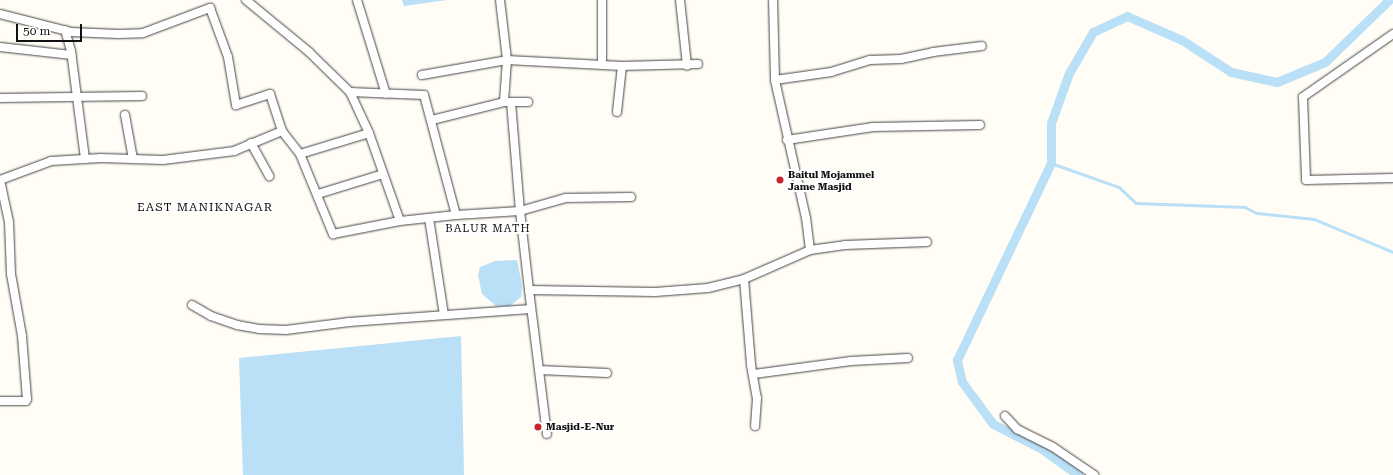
<!DOCTYPE html>
<style>
body{margin:0}
#map{position:relative;width:1393px;height:475px;overflow:hidden;background:#fffdf5;font-family:"Roboto Serif",serif}
div>[style]{position:absolute}
[style*='--x']{left:calc(var(--x)*1px);top:calc(var(--y)*1px);width:calc(var(--w)*1px);rotate:calc(var(--a)*1deg)}
.water>*{inset:0;background:#b9e0f7}
.stream>*{height:2.5px;margin:-1.25px;padding:0 1.25px;transform-origin:1.25px;border-radius:1.25px;background:#b9e0f7}
.canal>*{height:9px;margin:-4.5px;padding:0 4.5px;transform-origin:4.5px;border-radius:4.5px;background:#b9e0f7}
.roads{filter:drop-shadow(0 0 1px #444) drop-shadow(0 0 1px #444)}
.street>*{height:8px;margin:-4px;padding:0 4px;transform-origin:4px;border-radius:4px;background:#fff}
.dots>*{width:11px;height:11px;translate:-50% -50%;box-sizing:border-box;border:2px solid #fff;border-radius:50%}
span{translate:-50% -50%;white-space:nowrap;text-align:center;line-height:1.15;-webkit-text-stroke:4px #fff;paint-order:stroke}
.poi-label{font-size:10px;color:#111;font-weight:700}
.left{translate:0 -50%;text-align:left}
.neighbourhood-label{font-size:11px;color:#111;letter-spacing:1px}
.quarter-label{font-size:12px;color:#111;letter-spacing:1px}
.scale{position:absolute;left:16px;top:24px;width:66px;height:18px;box-sizing:border-box;border:2px solid #111;border-top:0;padding-left:5px;font-size:12px;line-height:14px;white-space:nowrap;color:#111;-webkit-text-stroke:3px #fff;paint-order:stroke}
</style>
<div id="map">
<div class="water">
<i style="clip-path:polygon(402px 0,447px 0,404px 6px)"></i>
<i style="clip-path:polygon(517px 260px,522px 285px,521px 297px,510px 306px,496px 306px,482px 294px,478px 275px,480px 267px,495px 261px)"></i>
<i style="clip-path:polygon(461px 336px,464px 475px,243px 475px,239px 358px)"></i>
</div>
<div class="stream">
<i style="--x:1051;--y:163;--w:72;--a:19.4"></i>
<i style="--x:1119;--y:187;--w:23;--a:43"></i>
<i style="--x:1136;--y:203;--w:109;--a:2.1"></i>
<i style="--x:1245;--y:207;--w:13;--a:27"></i>
<i style="--x:1257;--y:213;--w:57;--a:6"></i>
<i style="--x:1314;--y:219;--w:86;--a:22.7"></i>
</div>
<div class="canal">
<i style="--x:1078;--y:475;--w:44;--a:-144.2"></i>
<i style="--x:1042;--y:449;--w:55;--a:-153"></i>
<i style="--x:993;--y:424;--w:52;--a:-126.4"></i>
<i style="--x:962;--y:382;--w:23;--a:-103"></i>
<i style="--x:957;--y:360;--w:218;--a:-64.5"></i>
<i style="--x:1051;--y:163;--w:40;--a:-90"></i>
<i style="--x:1051;--y:123;--w:53;--a:-70.2"></i>
<i style="--x:1069;--y:73;--w:48;--a:-59.7"></i>
<i style="--x:1093;--y:32;--w:38;--a:-25"></i>
<i style="--x:1127;--y:16;--w:60;--a:23.6"></i>
<i style="--x:1182;--y:40;--w:59;--a:33.1"></i>
<i style="--x:1231;--y:72;--w:47;--a:12.3"></i>
<i style="--x:1277;--y:82;--w:52;--a:-22.6"></i>
<i style="--x:1325;--y:62;--w:89;--a:-44.1"></i>
</div>
<div class="roads">
<div class="street">
<i style="--x:246;--y:0;--w:82;--a:39.5"></i>
<i style="--x:309;--y:52;--w:57;--a:44.3"></i>
<i style="--x:350;--y:92;--w:74;--a:2.3"></i>
<i style="--x:424;--y:95;--w:124;--a:75.1"></i>
<i style="--x:456;--y:215;--w:64;--a:-3.6"></i>
<i style="--x:520;--y:211;--w:80;--a:83.5"></i>
<i style="--x:529;--y:290;--w:126;--a:0.9"></i>
<i style="--x:655;--y:292;--w:53;--a:-4.3"></i>
<i style="--x:708;--y:288;--w:37;--a:-14"></i>
<i style="--x:744;--y:279;--w:72;--a:-23.7"></i>
<i style="--x:810;--y:250;--w:32;--a:-97"></i>
<i style="--x:806;--y:218;--w:141;--a:-102.7"></i>
<i style="--x:775;--y:80;--w:80;--a:-91.4"></i>
<i style="--x:357;--y:0;--w:98;--a:72.9"></i>
<i style="--x:500;--y:0;--w:60;--a:83.3"></i>
<i style="--x:507;--y:60;--w:42;--a:94.1"></i>
<i style="--x:602;--y:0;--w:64;--a:90"></i>
<i style="--x:680;--y:0;--w:66;--a:83.9"></i>
<i style="--x:0;--y:14;--w:73;--a:14.2"></i>
<i style="--x:71;--y:32;--w:47;--a:2.4"></i>
<i style="--x:118;--y:34;--w:25;--a:-2"></i>
<i style="--x:143;--y:33;--w:72;--a:-20.5"></i>
<i style="--x:210;--y:8;--w:52;--a:69.8"></i>
<i style="--x:228;--y:57;--w:49;--a:80.5"></i>
<i style="--x:236;--y:105;--w:36;--a:-18"></i>
<i style="--x:270;--y:94;--w:39;--a:72"></i>
<i style="--x:65;--y:30;--w:22;--a:74"></i>
<i style="--x:71;--y:51;--w:109;--a:82.6"></i>
<i style="--x:1393;--y:34;--w:110;--a:145"></i>
<i style="--x:1303;--y:97;--w:83;--a:87.9"></i>
<i style="--x:1306;--y:180;--w:87;--a:-1.3"></i>
<i style="--x:0;--y:47;--w:72;--a:6.3"></i>
<i style="--x:422;--y:75;--w:86;--a:-10"></i>
<i style="--x:507;--y:60;--w:115;--a:3"></i>
<i style="--x:622;--y:66;--w:76;--a:-1.5"></i>
<i style="--x:775;--y:80;--w:57;--a:-8.1"></i>
<i style="--x:831;--y:72;--w:41;--a:-17.1"></i>
<i style="--x:870;--y:60;--w:31;--a:-2"></i>
<i style="--x:901;--y:59;--w:33;--a:-12"></i>
<i style="--x:933;--y:52;--w:49;--a:-7"></i>
<i style="--x:0;--y:98;--w:142;--a:-0.8"></i>
<i style="--x:511;--y:102;--w:109;--a:85.3"></i>
<i style="--x:520;--y:211;--w:48;--a:-15.8"></i>
<i style="--x:566;--y:198;--w:65;--a:-0.9"></i>
<i style="--x:617;--y:112;--w:46;--a:-83.8"></i>
<i style="--x:125;--y:115;--w:45;--a:79.7"></i>
<i style="--x:432;--y:120;--w:74;--a:-14"></i>
<i style="--x:504;--y:102;--w:24;--a:0"></i>
<i style="--x:369;--y:133;--w:93;--a:70.6"></i>
<i style="--x:787;--y:140;--w:87;--a:-8.6"></i>
<i style="--x:873;--y:127;--w:107;--a:-1.1"></i>
<i style="--x:251;--y:143;--w:38;--a:61"></i>
<i style="--x:300;--y:154;--w:87;--a:67.6"></i>
<i style="--x:333;--y:234;--w:68;--a:-11"></i>
<i style="--x:400;--y:221;--w:56;--a:-6.1"></i>
<i style="--x:0;--y:180;--w:54;--a:-20.4"></i>
<i style="--x:51;--y:161;--w:50;--a:-3.4"></i>
<i style="--x:101;--y:158;--w:62;--a:1.8"></i>
<i style="--x:163;--y:160;--w:72;--a:-7.2"></i>
<i style="--x:234;--y:151;--w:52;--a:-22.6"></i>
<i style="--x:282;--y:131;--w:29;--a:52"></i>
<i style="--x:300;--y:154;--w:72;--a:-16.9"></i>
<i style="--x:369;--y:133;--w:45;--a:-114.9"></i>
<i style="--x:0;--y:180;--w:43;--a:77.9"></i>
<i style="--x:9;--y:222;--w:52;--a:87.8"></i>
<i style="--x:11;--y:274;--w:63;--a:79.9"></i>
<i style="--x:22;--y:336;--w:63;--a:85.5"></i>
<i style="--x:27;--y:399;--w:2;--a:117"></i>
<i style="--x:26;--y:401;--w:26;--a:180"></i>
<i style="--x:318;--y:194;--w:68;--a:-17.1"></i>
<i style="--x:429;--y:218;--w:98;--a:81.2"></i>
<i style="--x:810;--y:250;--w:35;--a:-8"></i>
<i style="--x:845;--y:245;--w:82;--a:-2.1"></i>
<i style="--x:744;--y:279;--w:86;--a:85.3"></i>
<i style="--x:751;--y:365;--w:34;--a:80"></i>
<i style="--x:757;--y:398;--w:28;--a:94"></i>
<i style="--x:529;--y:290;--w:145;--a:82.9"></i>
<i style="--x:192;--y:305;--w:22;--a:30"></i>
<i style="--x:211;--y:316;--w:28;--a:19"></i>
<i style="--x:237;--y:325;--w:22;--a:10"></i>
<i style="--x:259;--y:329;--w:27;--a:2"></i>
<i style="--x:286;--y:330;--w:64;--a:-7.2"></i>
<i style="--x:349;--y:322;--w:182;--a:-4.1"></i>
<i style="--x:539;--y:370;--w:68;--a:2.5"></i>
<i style="--x:754;--y:374;--w:98;--a:-7.6"></i>
<i style="--x:851;--y:361;--w:57;--a:-3"></i>
<i style="--x:1005;--y:416;--w:18;--a:47"></i>
<i style="--x:1017;--y:429;--w:40;--a:26.6"></i>
<i style="--x:1053;--y:447;--w:50;--a:34.3"></i>
</div>
</div>
<div class="dots">
<i style="left:780px;top:180px;background:#c4262e"></i>
<i style="left:538px;top:427px;background:#c4262e"></i>
</div>
<div class="poi-label">
<span class="left" style="left:788px;top:180px">Baitul Mojammel<br>Jame Masjid</span>
<span class="left" style="left:546px;top:427px">Masjid-E-Nur</span>
</div>
<div class="neighbourhood-label">
<span style="left:488px;top:229px">BALUR MATH</span>
</div>
<div class="quarter-label">
<span style="left:205px;top:208px">EAST MANIKNAGAR</span>
</div>
<div class="scale">50 m</div>
</div>
